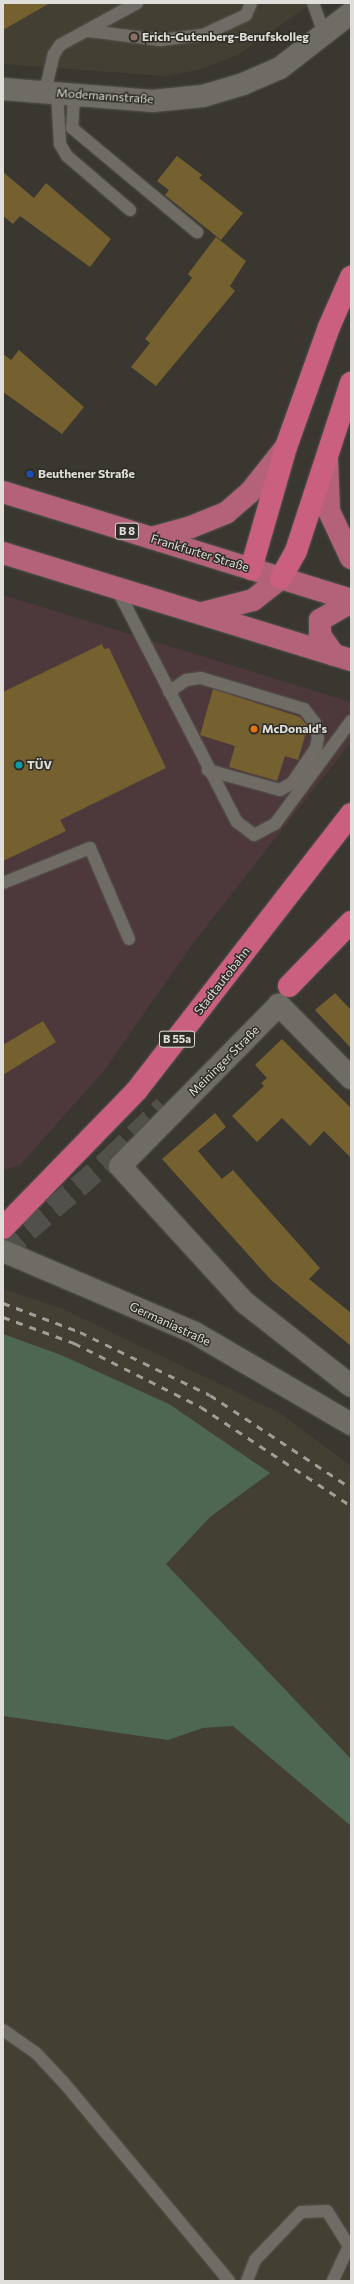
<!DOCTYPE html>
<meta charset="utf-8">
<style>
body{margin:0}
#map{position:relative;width:354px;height:2284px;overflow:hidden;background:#393730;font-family:Commissioner,sans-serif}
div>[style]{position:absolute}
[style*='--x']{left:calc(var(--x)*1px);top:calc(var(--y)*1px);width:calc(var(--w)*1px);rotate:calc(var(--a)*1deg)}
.commercial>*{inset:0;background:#4d383b}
.built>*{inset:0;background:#443f33}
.green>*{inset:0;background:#4d6753}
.building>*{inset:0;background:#75602f}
.trunk-tunnel>*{height:22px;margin-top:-11px;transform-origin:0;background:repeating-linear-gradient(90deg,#52504a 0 22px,transparent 0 33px)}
.roads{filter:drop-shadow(0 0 1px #56544e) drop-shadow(0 0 1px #56544e)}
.service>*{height:12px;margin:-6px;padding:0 6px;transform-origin:6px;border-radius:6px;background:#6f6c65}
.minor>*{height:22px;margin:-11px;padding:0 11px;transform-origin:11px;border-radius:11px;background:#6f6c65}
.primary>*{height:22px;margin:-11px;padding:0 11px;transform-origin:11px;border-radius:11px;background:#b46279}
.trunk>*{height:22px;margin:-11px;padding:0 11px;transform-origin:11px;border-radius:11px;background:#cb5f80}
.rail>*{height:3px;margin-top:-1.5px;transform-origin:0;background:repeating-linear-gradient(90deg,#a09e98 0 7px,transparent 0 14px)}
.dots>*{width:11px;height:11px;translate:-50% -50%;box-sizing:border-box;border:2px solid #2f2d26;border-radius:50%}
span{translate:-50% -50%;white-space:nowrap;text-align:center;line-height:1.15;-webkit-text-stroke:3px #2f2d26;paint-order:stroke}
.shield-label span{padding:1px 3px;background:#2f2d26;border:1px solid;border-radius:3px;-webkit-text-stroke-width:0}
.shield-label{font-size:11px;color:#e0deda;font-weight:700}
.poi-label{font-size:12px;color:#e0deda;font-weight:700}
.left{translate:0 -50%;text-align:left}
.street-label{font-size:12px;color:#e0deda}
.frame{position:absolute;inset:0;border:4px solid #e0deda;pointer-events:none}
</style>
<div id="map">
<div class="commercial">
<i style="clip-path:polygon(3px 595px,351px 702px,351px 742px,194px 942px,103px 1072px,20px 1165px,3px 1171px)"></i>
</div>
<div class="built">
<i style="clip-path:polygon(3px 3px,312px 3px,238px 55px,198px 70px,165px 76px,3px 64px)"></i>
<i style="clip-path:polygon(3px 1289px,63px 1309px,278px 1412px,351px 1466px,351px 2281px,3px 2281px)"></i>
</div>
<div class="green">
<i style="clip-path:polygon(3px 1334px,61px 1355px,169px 1404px,270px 1473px,210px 1517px,166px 1564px,351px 1759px,351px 1826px,233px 1726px,203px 1728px,168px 1740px,3px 1716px)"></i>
</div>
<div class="building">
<i style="clip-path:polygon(3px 3px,50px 3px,3px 30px)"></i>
<i style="clip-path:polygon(177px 156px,202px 175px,199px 178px,243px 213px,221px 240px,165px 195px,169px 190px,157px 181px)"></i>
<i style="clip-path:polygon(3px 172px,34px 198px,46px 183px,111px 239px,90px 267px,20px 216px,13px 224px,3px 216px)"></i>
<i style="clip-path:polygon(216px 237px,246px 261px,230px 286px,235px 291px,156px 386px,131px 367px,150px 343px,145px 339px,192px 278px,188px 274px)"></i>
<i style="clip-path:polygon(19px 350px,84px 407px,62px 434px,3px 392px,3px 354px,11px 360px)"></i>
<i style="clip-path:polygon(102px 644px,104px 649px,109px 648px,166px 768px,60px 820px,66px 831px,3px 861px,3px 692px)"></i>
<i style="clip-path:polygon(213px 689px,300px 717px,308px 726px,298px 760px,285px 756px,277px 781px,229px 767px,235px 746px,200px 735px)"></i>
<i style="clip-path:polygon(335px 993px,351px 1010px,351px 1048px,315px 1010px)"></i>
<i style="clip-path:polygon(43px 1021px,56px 1042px,3px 1075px,3px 1045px)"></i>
<i style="clip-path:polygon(282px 1039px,351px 1108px,351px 1158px,324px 1131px,310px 1146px,282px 1118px,257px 1142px,232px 1116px,264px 1086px,261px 1083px,267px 1078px,255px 1065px)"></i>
<i style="clip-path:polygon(215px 1113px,226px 1127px,198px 1151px,222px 1179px,233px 1170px,320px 1268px,309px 1279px,351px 1313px,351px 1346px,271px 1280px,162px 1159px)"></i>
</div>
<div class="trunk-tunnel">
<i style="--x:3;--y:1252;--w:143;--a:-41"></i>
<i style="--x:111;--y:1158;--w:74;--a:-43.9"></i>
</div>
<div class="roads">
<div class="service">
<i style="--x:313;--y:3;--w:33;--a:70"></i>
<i style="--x:89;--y:31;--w:72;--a:7.2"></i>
<i style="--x:160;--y:40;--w:43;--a:-6.6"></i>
<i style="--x:203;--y:35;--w:47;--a:-24.9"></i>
<i style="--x:246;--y:15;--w:13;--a:-67"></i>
<i style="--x:45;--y:92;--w:39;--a:-77"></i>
<i style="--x:54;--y:54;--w:11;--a:-56"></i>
<i style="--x:60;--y:45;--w:88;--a:-28.6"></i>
<i style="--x:57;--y:93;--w:51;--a:86.6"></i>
<i style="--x:60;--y:144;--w:14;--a:60"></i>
<i style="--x:67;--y:156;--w:83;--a:40.6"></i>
<i style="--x:74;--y:94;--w:34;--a:93"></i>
<i style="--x:72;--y:128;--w:163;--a:39.8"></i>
<i style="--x:116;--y:587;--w:264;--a:62.8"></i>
<i style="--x:237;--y:822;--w:21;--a:37"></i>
<i style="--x:254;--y:835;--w:24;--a:-28"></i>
<i style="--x:275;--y:824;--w:128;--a:-53.6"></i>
<i style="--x:169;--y:692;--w:21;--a:-35"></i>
<i style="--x:186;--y:680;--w:15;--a:-8"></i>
<i style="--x:201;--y:678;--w:108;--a:16.8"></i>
<i style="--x:304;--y:709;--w:18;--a:52"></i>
<i style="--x:315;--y:723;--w:15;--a:79"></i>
<i style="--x:318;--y:738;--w:10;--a:101"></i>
<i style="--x:316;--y:748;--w:42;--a:124.4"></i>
<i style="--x:292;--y:783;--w:14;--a:150"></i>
<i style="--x:280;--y:790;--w:75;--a:-164.5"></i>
<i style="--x:3;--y:883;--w:94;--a:-21.9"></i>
<i style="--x:90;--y:848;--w:99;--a:66.8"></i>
<i style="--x:3;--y:2030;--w:40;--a:34.9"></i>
<i style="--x:36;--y:2053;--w:42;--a:46.9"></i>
<i style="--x:65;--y:2084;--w:256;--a:50.2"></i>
<i style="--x:247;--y:2281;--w:22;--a:-69"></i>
<i style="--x:255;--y:2260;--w:66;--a:-46.2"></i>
<i style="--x:301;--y:2212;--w:26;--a:-2"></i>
<i style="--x:327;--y:2211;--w:41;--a:57.8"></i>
<i style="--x:349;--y:2246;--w:38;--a:115"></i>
</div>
<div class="minor">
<i style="--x:3;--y:89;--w:150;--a:4.6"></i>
<i style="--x:153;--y:101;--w:50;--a:-5.7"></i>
<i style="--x:203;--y:96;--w:42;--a:-16.7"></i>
<i style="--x:243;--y:84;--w:40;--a:-23.4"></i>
<i style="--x:280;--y:68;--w:90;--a:-37.8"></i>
<i style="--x:351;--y:1078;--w:103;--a:-134.6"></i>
<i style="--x:279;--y:1005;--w:226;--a:134.6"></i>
<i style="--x:120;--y:1166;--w:184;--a:47.6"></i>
<i style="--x:244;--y:1302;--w:136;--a:38.1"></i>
<i style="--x:3;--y:1251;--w:209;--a:23.1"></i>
<i style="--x:195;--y:1333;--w:181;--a:30.3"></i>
</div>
<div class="primary">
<i style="--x:327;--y:458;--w:53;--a:87.8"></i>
<i style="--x:329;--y:511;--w:52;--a:64.9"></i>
<i style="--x:3;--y:492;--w:364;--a:17.2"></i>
<i style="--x:151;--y:538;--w:41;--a:-15.4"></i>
<i style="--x:191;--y:527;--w:38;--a:-22"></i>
<i style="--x:226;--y:513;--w:33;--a:-41"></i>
<i style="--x:251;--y:491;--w:56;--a:-51.5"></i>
<i style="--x:3;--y:553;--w:364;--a:17.1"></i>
<i style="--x:203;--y:613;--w:52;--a:-14.6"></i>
<i style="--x:253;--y:600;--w:36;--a:-38"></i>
<i style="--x:334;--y:655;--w:24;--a:-125"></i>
<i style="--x:320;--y:635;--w:15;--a:-90"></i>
<i style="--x:320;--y:620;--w:36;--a:-30"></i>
</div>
<div class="trunk">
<i style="--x:251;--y:569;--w:127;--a:-74"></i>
<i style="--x:286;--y:447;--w:127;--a:-70.3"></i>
<i style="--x:329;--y:327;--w:55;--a:-66.3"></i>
<i style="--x:281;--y:578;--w:31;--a:-61"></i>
<i style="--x:296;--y:551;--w:177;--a:-71.9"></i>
<i style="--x:289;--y:986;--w:89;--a:-45.9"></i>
<i style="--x:3;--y:1228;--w:192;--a:-45.8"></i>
<i style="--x:137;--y:1090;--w:349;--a:-52.2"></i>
</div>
</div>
<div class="rail">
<i style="--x:3;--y:1303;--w:82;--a:20.6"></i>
<i style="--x:80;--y:1332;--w:144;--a:25.9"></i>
<i style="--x:210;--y:1395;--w:169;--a:33.4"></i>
<i style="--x:3;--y:1317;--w:76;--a:20.1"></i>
<i style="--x:74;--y:1343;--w:142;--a:26.7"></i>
<i style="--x:201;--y:1407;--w:180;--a:33.4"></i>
</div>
<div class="dots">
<i style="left:134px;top:37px;background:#8d6e63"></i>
<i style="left:30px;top:474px;background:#1a4fb4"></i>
<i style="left:254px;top:729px;background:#e8710a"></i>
<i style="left:19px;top:765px;background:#0f9aa8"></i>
</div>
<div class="shield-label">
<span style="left:127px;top:531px">B 8</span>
<span style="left:177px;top:1039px">B 55a</span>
</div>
<div class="poi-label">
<span class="left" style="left:142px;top:37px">Erich-Gutenberg-Berufskolleg</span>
<span class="left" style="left:38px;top:474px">Beuthener Straße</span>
<span class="left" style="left:262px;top:729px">McDonald's</span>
<span class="left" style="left:27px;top:765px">TÜV</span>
</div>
<div class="street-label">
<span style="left:105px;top:96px;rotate:4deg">Modemannstraße</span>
<span style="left:200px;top:553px;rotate:17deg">Frankfurter Straße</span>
<span style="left:222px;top:981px;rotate:-52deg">Stadtautobahn</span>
<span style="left:224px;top:1061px;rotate:-45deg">Meininger Straße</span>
<span style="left:170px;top:1324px;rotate:25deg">Germaniastraße</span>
</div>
<div class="frame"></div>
</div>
